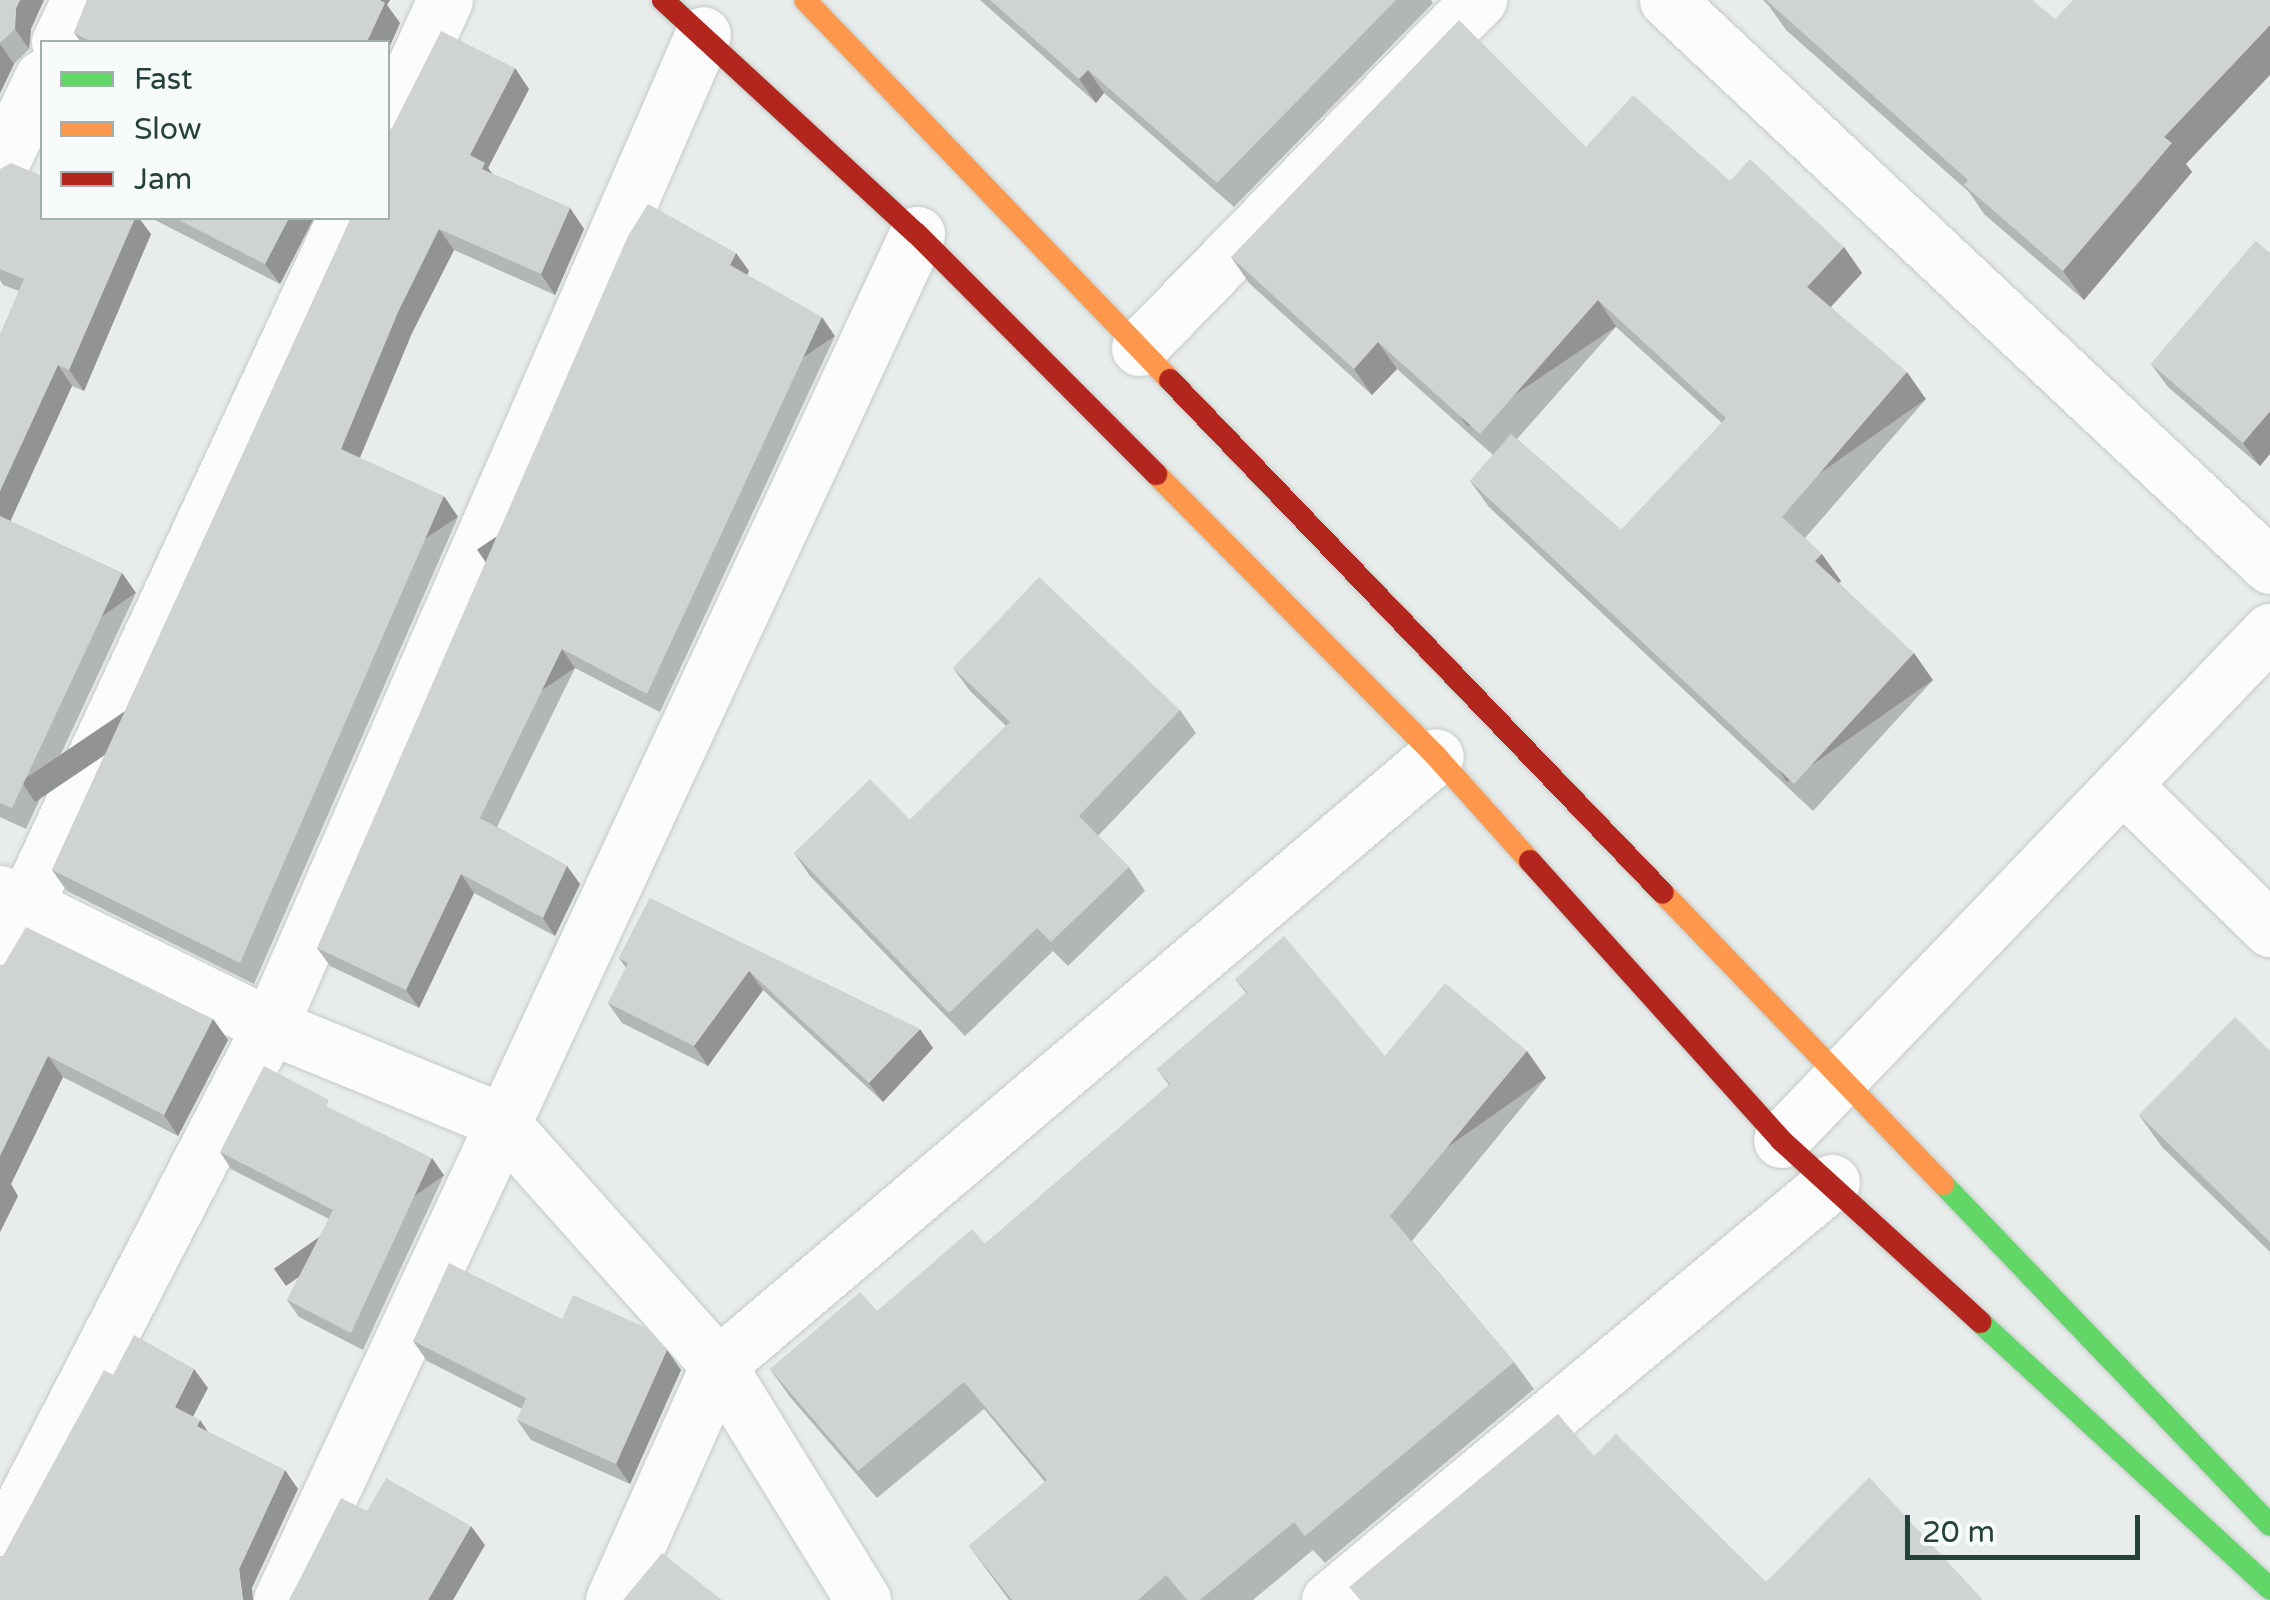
<!DOCTYPE html>
<style>
body{margin:0}
#map{position:relative;width:2270px;height:1600px;overflow:hidden;background:#e8edeb;font-family:"Varela Round",sans-serif}
div>[style]{position:absolute}
[style*='--x']{left:calc(var(--x)*1px);top:calc(var(--y)*1px);width:calc(var(--w)*1px);rotate:calc(var(--a)*1deg)}
.roads{filter:drop-shadow(0 0 2px #c5cac8) drop-shadow(0 0 2px #c5cac8)}
.street>*{height:55px;margin:-27.5px;padding:0 27.5px;transform-origin:27.5px;border-radius:27.5px;background:#fcfcfc}
.fast>*{height:22px;margin:-11px;padding:0 11px;transform-origin:11px;border-radius:11px;background:#63d668}
.slow>*{height:22px;margin:-11px;padding:0 11px;transform-origin:11px;border-radius:11px;background:#ff974d}
.jam>*{height:22px;margin:-11px;padding:0 11px;transform-origin:11px;border-radius:11px;background:#b3261e}
.wall>*{inset:0;background:#b2b6b5}
.shaded-wall>*{inset:0;background:#919493;transform-origin:0 0}
.building>*{inset:0;background:#cfd4d2}
span{translate:-50% -50%;white-space:nowrap;text-align:center;line-height:1.15;-webkit-text-stroke:8px #f7fbf9;paint-order:stroke}
.legend{position:absolute;left:40px;top:40px;width:350px;height:180px;box-sizing:border-box;background:#f7fbf9;border:2px solid #a3b1ad;margin:0;padding:12px 18px;list-style:none;font-size:30px;color:#24423a}
.legend li{display:flex;align-items:center;gap:20px;height:50px}
.legend b{width:50px;border:2px solid #a3b1ad}
.scale{position:absolute;left:1905px;top:1515px;width:235px;height:45px;box-sizing:border-box;border:5px solid #24423a;border-top:0;padding-left:12px;font-size:30px;line-height:35px;white-space:nowrap;color:#24423a;-webkit-text-stroke:8px #f7fbf9;paint-order:stroke}
</style>
<div id="map">
<div class="roads">
<div class="street">
<i style="--x:1667;--y:0;--w:827;--a:43.19"></i>
<i style="--x:59;--y:42;--w:47;--a:-64.5"></i>
<i style="--x:388;--y:124;--w:136;--a:-65.3"></i>
<i style="--x:0;--y:166;--w:98;--a:-64.7"></i>
<i style="--x:1139;--y:348;--w:487;--a:-45.7"></i>
<i style="--x:2126;--y:788;--w:202;--a:44.4"></i>
<i style="--x:0;--y:893;--w:301;--a:26.2"></i>
<i style="--x:270;--y:1026;--w:248;--a:22.3"></i>
<i style="--x:499;--y:1120;--w:329;--a:48.2"></i>
<i style="--x:718;--y:1365;--w:276;--a:58.3"></i>
<i style="--x:0;--y:960;--w:818;--a:-65.06"></i>
<i style="--x:1781;--y:1140;--w:706;--a:-46.15"></i>
<i style="--x:0;--y:1548;--w:588;--a:-62.65"></i>
<i style="--x:270;--y:1026;--w:1082;--a:-66.42"></i>
<i style="--x:281;--y:1600;--w:1507;--a:-65.03"></i>
<i style="--x:613;--y:1600;--w:257;--a:-65.9"></i>
<i style="--x:718;--y:1365;--w:941;--a:-40.3"></i>
<i style="--x:1329;--y:1600;--w:654;--a:-39.73"></i>
</div>
<div class="fast">
<i style="--x:1943;--y:1184;--w:472;--a:46.2"></i>
<i style="--x:1980;--y:1322;--w:394;--a:42.6"></i>
</div>
<div class="slow">
<i style="--x:805;--y:0;--w:527;--a:46.15"></i>
<i style="--x:1156;--y:474;--w:397;--a:45.2"></i>
<i style="--x:1436;--y:756;--w:141;--a:48.2"></i>
<i style="--x:1663;--y:893;--w:404;--a:46.1"></i>
</div>
<div class="jam">
<i style="--x:663;--y:0;--w:345;--a:42.7"></i>
<i style="--x:917;--y:234;--w:339;--a:45.1"></i>
<i style="--x:1170;--y:380;--w:711;--a:46.14"></i>
<i style="--x:1530;--y:861;--w:375;--a:48"></i>
<i style="--x:1781;--y:1140;--w:270;--a:42.4"></i>
</div>
</div>
<div class="wall">
<i style="clip-path:polygon(0 0,31px 29px,29px 49px,14px 64px,0 93px)"></i>
<i style="clip-path:polygon(87px 0,390px 0,387px 5px,400px 23px,388px 50px,388px 42px,81px 42px,74px 33px)"></i>
<i style="clip-path:polygon(980px 0,1431px 0,1433px 3px,1234px 207px,1104px 93px,1096px 103px)"></i>
<i style="clip-path:polygon(1763px 0,2032px 0,2186px 164px,2192px 172px,2084px 300px,1984px 214px,1969px 192px,1786px 30px,1769px 6px)"></i>
<i style="clip-path:polygon(529px 89px,488px 168px,493px 174px,570px 208px,584px 229px,555px 295px,454px 250px,412px 333px,360px 458px,458px 517px,254px 984px,67px 891px,52px 870px,351px 218px)"></i>
<i style="clip-path:polygon(evenodd,1586px 147px,1730px 181px,1844px 247px,1862px 273px,1831px 307px,1926px 399px,1805px 538px,1841px 581px,1839px 583px,1933px 680px,1813px 811px,1489px 507px,1470px 481px,1493px 455px,1397px 369px,1372px 395px,1249px 283px,1231px 257px,1586px 147px,1616px 327px,1722px 423px,1621px 530px,1517px 439px,1616px 327px)"></i>
<i style="clip-path:polygon(0 169px,151px 234px,84px 391px,72px 386px,10px 521px,122px 573px,136px 593px,26px 829px,0 817px,0 335px,19px 291px,3px 285px,0 280px)"></i>
<i style="clip-path:polygon(153px 218px,314px 218px,280px 284px,155px 220px)"></i>
<i style="clip-path:polygon(2256px 241px,2260px 466px,2168px 387px,2151px 364px)"></i>
<i style="clip-path:polygon(736px 253px,749px 271px,747px 275px,835px 336px,660px 712px,575px 668px,497px 827px,567px 866px,580px 884px,555px 936px,474px 893px,419px 1008px,330px 966px,317px 948px)"></i>
<i style="clip-path:polygon(953px 668px,1180px 710px,1196px 733px,1098px 836px,1129px 867px,1145px 891px,1068px 966px,1053px 951px,965px 1036px,810px 876px,794px 853px,910px 820px,1006px 726px,970px 691px)"></i>
<i style="clip-path:polygon(650px 898px,933px 1048px,883px 1102px,763px 990px,708px 1066px,622px 1023px,608px 1003px,626px 968px,619px 958px)"></i>
<i style="clip-path:polygon(0 965px,213px 1019px,228px 1040px,178px 1136px,63px 1077px,11px 1184px,18px 1196px,0 1232px)"></i>
<i style="clip-path:polygon(1235px 979px,1385px 1056px,1527px 1051px,1546px 1078px,1412px 1241px,1514px 1362px,1534px 1389px,1325px 1563px,1313px 1550px,1253px 1600px,1009px 1600px,969px 1546px,1045px 1482px,984px 1409px,877px 1498px,790px 1397px,770px 1369px,877px 1311px,985px 1244px,1169px 1085px,1157px 1069px,1246px 993px)"></i>
<i style="clip-path:polygon(2270px 1051px,2270px 1252px,2162px 1147px,2139px 1115px)"></i>
<i style="clip-path:polygon(337px 1112px,444px 1175px,363px 1350px,299px 1317px,287px 1300px,329px 1219px,231px 1169px,220px 1152px)"></i>
<i style="clip-path:polygon(562px 1319px,667px 1350px,681px 1370px,630px 1484px,531px 1440px,517px 1420px,522px 1409px,427px 1361px,413px 1341px)"></i>
</div>
<div class="shaded-wall">
<i style="clip-path:polygon(20px 0,44px 0,31px 29px,29px 49px,15px 29px,16px 8px)"></i>
<i style="clip-path:polygon(372px 0,390px 0,387px 5px,400px 23px,388px 50px,388px 42px,367px 42px)"></i>
<i style="clip-path:polygon(2270px 25px,2270px 75px,2186px 164px,2192px 172px,2084px 300px,2063px 271px,2164px 137px)"></i>
<i style="clip-path:polygon(0 44px,14px 64px,0 93px)"></i>
<i style="clip-path:polygon(515px 68px,529px 89px,488px 168px,499px 184px,496px 190px,470px 155px)"></i>
<i style="clip-path:polygon(1088px 70px,1104px 93px,1096px 103px,1079px 79px)"></i>
<i style="clip-path:polygon(570px 208px,584px 229px,555px 295px,541px 274px)"></i>
<i style="clip-path:polygon(135px 218px,139px 218px,151px 234px,84px 391px,69px 370px)"></i>
<i style="clip-path:polygon(289px 218px,314px 218px,280px 284px,265px 264px)"></i>
<i style="clip-path:polygon(439px 229px,454px 250px,412px 333px,355px 469px,341px 449px,398px 312px)"></i>
<i style="clip-path:polygon(1844px 247px,1862px 273px,1825px 313px,1807px 287px)"></i>
<i style="clip-path:polygon(736px 253px,749px 271px,743px 283px,730px 265px)"></i>
<i style="left:1598px;top:300px;width:32px;height:179px;rotate:56deg"></i>
<i style="left:822px;top:317px;width:23px;height:416px;rotate:56deg"></i>
<i style="clip-path:polygon(1378px 342px,1397px 369px,1372px 395px,1354px 369px)"></i>
<i style="clip-path:polygon(58px 365px,72px 386px,5px 533px,0 526px,0 491px)"></i>
<i style="left:1907px;top:372px;width:33px;height:191px;rotate:55deg"></i>
<i style="clip-path:polygon(2270px 411px,2270px 454px,2260px 466px,2243px 443px)"></i>
<i style="left:444px;top:496px;width:25px;height:510px;rotate:56deg"></i>
<i style="left:1822px;top:554px;width:33px;height:10px;rotate:55deg"></i>
<i style="left:122px;top:573px;width:24px;height:259px;rotate:55deg"></i>
<i style="left:562px;top:649px;width:23px;height:188px;rotate:56deg"></i>
<i style="left:1914px;top:653px;width:33px;height:178px;rotate:55deg"></i>
<i style="clip-path:polygon(567px 866px,580px 884px,555px 936px,543px 918px)"></i>
<i style="clip-path:polygon(461px 874px,474px 893px,419px 1008px,406px 990px)"></i>
<i style="clip-path:polygon(749px 971px,763px 990px,708px 1066px,694px 1046px)"></i>
<i style="clip-path:polygon(213px 1019px,228px 1040px,178px 1136px,164px 1115px)"></i>
<i style="clip-path:polygon(920px 1029px,933px 1048px,883px 1102px,869px 1083px)"></i>
<i style="left:1527px;top:1051px;width:33px;height:214px;rotate:55deg"></i>
<i style="clip-path:polygon(48px 1056px,63px 1077px,11px 1184px,18px 1196px,0 1232px,0 1156px)"></i>
<i style="left:432px;top:1158px;width:21px;height:193px;rotate:55deg"></i>
<i style="clip-path:polygon(667px 1350px,681px 1370px,630px 1484px,616px 1464px)"></i>
<i style="clip-path:polygon(194px 1369px,208px 1388px,188px 1426px,175px 1407px)"></i>
<i style="clip-path:polygon(200px 1420px,213px 1439px,197px 1426px)"></i>
<i style="clip-path:polygon(285px 1470px,298px 1489px,252px 1588px,253px 1600px,243px 1600px,239px 1569px)"></i>
<i style="clip-path:polygon(471px 1526px,485px 1545px,453px 1600px,428px 1600px)"></i>
</div>
<div class="building">
<i style="clip-path:polygon(0 0,20px 0,16px 8px,15px 29px,0 43px)"></i>
<i style="clip-path:polygon(87px 0,380px 0,385px 3px,367px 42px,92px 42px,74px 33px)"></i>
<i style="clip-path:polygon(990px 0,1396px 0,1217px 183px,1088px 70px,1079px 79px)"></i>
<i style="clip-path:polygon(1766px 0,2032px 0,2055px 19px,2073px 0,2270px 0,2270px 25px,2164px 137px,2172px 143px,2063px 271px,1964px 185px,1968px 180px)"></i>
<i style="clip-path:polygon(1459px 20px,1586px 147px,1633px 95px,1730px 181px,1750px 159px,1844px 247px,1807px 287px,1907px 372px,1782px 517px,1822px 554px,1815px 561px,1914px 653px,1794px 784px,1470px 481px,1511px 434px,1621px 530px,1726px 418px,1598px 300px,1480px 434px,1378px 342px,1354px 369px,1231px 257px)"></i>
<i style="clip-path:polygon(441px 31px,515px 68px,470px 155px,485px 163px,482px 169px,570px 208px,541px 274px,439px 229px,398px 312px,341px 449px,444px 496px,240px 963px,52px 870px,351px 218px,388px 218px,388px 130px,392px 128px)"></i>
<i style="clip-path:polygon(11px 163px,42px 176px,42px 218px,135px 218px,69px 370px,58px 365px,0 491px,0 335px,24px 279px,0 269px,0 169px)"></i>
<i style="clip-path:polygon(648px 204px,736px 253px,730px 265px,822px 317px,647px 694px,562px 649px,480px 818px,567px 866px,543px 918px,461px 874px,406px 990px,317px 948px,628px 236px)"></i>
<i style="clip-path:polygon(175px 218px,289px 218px,265px 264px)"></i>
<i style="clip-path:polygon(2256px 241px,2270px 253px,2270px 411px,2243px 443px,2151px 364px)"></i>
<i style="clip-path:polygon(0 516px,122px 573px,12px 808px,0 803px)"></i>
<i style="clip-path:polygon(1039px 577px,1180px 710px,1079px 816px,1129px 867px,1051px 942px,1037px 928px,949px 1013px,794px 853px,870px 779px,910px 820px,1010px 722px,953px 668px)"></i>
<i style="clip-path:polygon(650px 898px,920px 1029px,869px 1083px,749px 971px,694px 1046px,608px 1003px,628px 963px,619px 958px)"></i>
<i style="clip-path:polygon(26px 927px,213px 1019px,164px 1115px,48px 1056px,0 1156px,0 965px,4px 964px)"></i>
<i style="clip-path:polygon(1284px 936px,1385px 1056px,1445px 983px,1527px 1051px,1390px 1216px,1514px 1362px,1305px 1536px,1294px 1522px,1200px 1600px,1187px 1600px,1166px 1575px,1138px 1600px,1012px 1600px,969px 1546px,1047px 1480px,964px 1382px,858px 1471px,770px 1369px,860px 1292px,877px 1311px,972px 1229px,985px 1244px,1170px 1084px,1157px 1069px,1247px 992px,1235px 979px)"></i>
<i style="clip-path:polygon(2235px 1017px,2270px 1051px,2270px 1242px,2139px 1115px)"></i>
<i style="clip-path:polygon(264px 1066px,329px 1100px,326px 1106px,432px 1158px,351px 1333px,287px 1300px,333px 1210px,220px 1152px)"></i>
<i style="clip-path:polygon(449px 1263px,562px 1319px,573px 1295px,647px 1328px,667px 1350px,616px 1464px,517px 1420px,526px 1398px,413px 1341px)"></i>
<i style="clip-path:polygon(134px 1335px,194px 1369px,175px 1407px,200px 1420px,197px 1426px,285px 1470px,239px 1569px,242px 1598px,244px 1600px,0 1600px,0 1556px,3px 1556px,104px 1370px,113px 1375px)"></i>
<i style="clip-path:polygon(1558px 1414px,1594px 1456px,1616px 1434px,1766px 1582px,1869px 1477px,1983px 1600px,1360px 1600px,1349px 1587px)"></i>
<i style="clip-path:polygon(386px 1478px,471px 1526px,428px 1600px,289px 1600px,341px 1498px,367px 1511px)"></i>
<i style="clip-path:polygon(662px 1553px,722px 1600px,623px 1600px)"></i>
</div>
<ul class="legend">
<li><b style="height:12px;background:#63d668"></b>Fast</li>
<li><b style="height:12px;background:#ff974d"></b>Slow</li>
<li><b style="height:12px;background:#b3261e"></b>Jam</li>
</ul>
<div class="scale">20 m</div>
</div>
